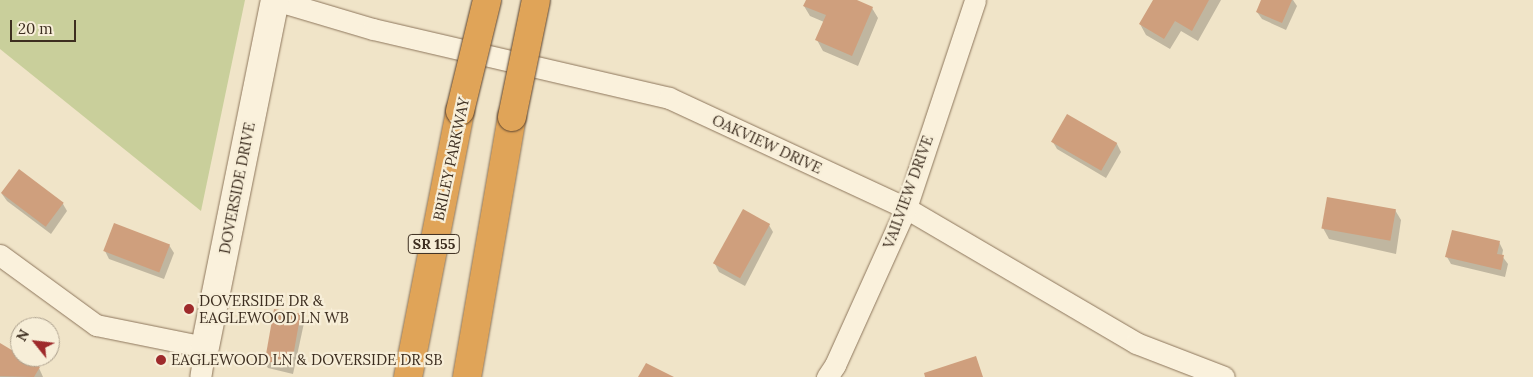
<!DOCTYPE html>
<style>
body{margin:0}
#map{position:relative;width:1533px;height:377px;overflow:hidden;background:#f0e4c8;font-family:Lora,serif}
div>[style]{position:absolute}
[style*='--x']{left:calc(var(--x)*1px);top:calc(var(--y)*1px);width:calc(var(--w)*1px);rotate:calc(var(--a)*1deg)}
.green>*{inset:0;background:#c9cf9b}
.shadow>*{inset:0;background:#0003}
.building>*{inset:0;background:#cf9f7d;transform-origin:0 0}
.roads{filter:drop-shadow(0 0 1px #8d765c) drop-shadow(0 0 1px #8d765c)}
.minor>*{height:21px;margin:-10.5px;padding:0 10.5px;transform-origin:10.5px;border-radius:10.5px;background:#faf1dc}
.tertiary>*{height:28px;margin:-14px;padding:0 14px;transform-origin:14px;border-radius:14px;background:#faf1dc}
.motorway>*{height:28px;margin:-14px;padding:0 14px;transform-origin:14px;border-radius:14px;background:#e0a458}
.bridges{filter:drop-shadow(0 0 1px #5b4430) drop-shadow(0 0 1px #5b4430)}
.motorway-bridge>*{height:28px;margin:-14px;padding:0 14px;transform-origin:14px;border-radius:14px;background:#e0a458}
.dots>*{width:14px;height:14px;translate:-50% -50%;box-sizing:border-box;border:2px solid #f7eed8;border-radius:50%}
span{translate:-50% -50%;white-space:nowrap;text-align:center;line-height:1.15;-webkit-text-stroke:4.5px #f7eed8;paint-order:stroke}
.shield-label span{padding:1px 4px;background:#f7eed8;border:1px solid;border-radius:4px;-webkit-text-stroke-width:0}
.shield-label{font-size:14px;color:#3d2e20;font-weight:700}
.street-label{font-size:15px;color:#3d2e20}
.poi-label{font-size:15px;color:#3d2e20}
.left{translate:0 -50%;text-align:left}
.north{position:absolute;left:10px;top:317px;width:50px;height:50px;box-sizing:border-box;background:#f7eed8;border:1px solid #ada18e;border-radius:50%;rotate:299deg;font-size:14px;font-weight:700;line-height:20px;text-align:center;color:#3d2e20}
.north::after{content:'';display:block;margin:auto;width:18px;height:22px;background:#9e2a2b;clip-path:polygon(50% 0,100% 100%,50% 72%,0 100%)}
.scale{position:absolute;left:10px;top:20px;width:66px;height:22px;box-sizing:border-box;border:2px solid #3d2e20;border-top:0;padding-left:6px;font-size:15px;line-height:18px;white-space:nowrap;color:#3d2e20;-webkit-text-stroke:4px #f7eed8;paint-order:stroke}
</style>
<div id="map">
<div class="green">
<i style="clip-path:polygon(0 0,245px 0,201px 211px,0 49px)"></i>
</div>
<div class="shadow">
<i style="clip-path:polygon(807px 0,854px 0,872px 8px,878px 18px,858px 66px,823px 51px,817px 40px,824px 22px,810px 16px,804px 6px)"></i>
<i style="clip-path:polygon(1154px 0,1221px 0,1198px 41px,1181px 31px,1170px 49px,1146px 35px,1140px 24px)"></i>
<i style="clip-path:polygon(1262px 0,1293px 0,1297px 6px,1286px 30px,1262px 19px,1257px 12px)"></i>
<i style="clip-path:polygon(1068px 116px,1117px 144px,1121px 152px,1106px 178px,1057px 149px,1053px 142px)"></i>
<i style="clip-path:polygon(2px 194px,63px 204px,67px 211px,51px 234px,7px 201px)"></i>
<i style="clip-path:polygon(1395px 210px,1401px 220px,1396px 254px,1329px 239px,1323px 228px)"></i>
<i style="clip-path:polygon(769px 225px,773px 232px,745px 286px,719px 272px,715px 264px)"></i>
<i style="clip-path:polygon(1499px 242px,1503px 250px,1502px 256px,1508px 264px,1505px 277px,1451px 264px,1447px 257px)"></i>
<i style="clip-path:polygon(169px 245px,174px 253px,164px 279px,109px 259px,105px 251px)"></i>
<i style="clip-path:polygon(300px 316px,304px 323px,293px 374px,268px 368px,264px 361px)"></i>
<i style="clip-path:polygon(0 344px,39px 368px,43px 377px,0 377px)"></i>
</div>
<div class="building">
<i style="clip-path:polygon(806px 0,857px 0,873px 7px,852px 56px,815px 40px,826px 15px,803px 6px)"></i>
<i style="clip-path:polygon(1153px 0,1209px 0,1192px 31px,1175px 21px,1164px 39px,1139px 24px)"></i>
<i style="clip-path:polygon(1261px 0,1292px 0,1282px 23px,1256px 12px)"></i>
<i style="left:1067px;top:114px;width:58px;height:32px;rotate:30deg"></i>
<i style="left:19px;top:169px;width:56px;height:30px;rotate:37deg"></i>
<i style="left:1327px;top:197px;width:70px;height:32px;rotate:10deg"></i>
<i style="left:743px;top:209px;width:31px;height:62px;rotate:29deg"></i>
<i style="left:114px;top:223px;width:60px;height:30px;rotate:21deg"></i>
<i style="clip-path:polygon(1452px 230px,1500px 241px,1497px 254px,1504px 255px,1501px 270px,1445px 257px)"></i>
<i style="left:274px;top:309px;width:27px;height:53px;rotate:10deg"></i>
<i style="clip-path:polygon(0 343px,40px 367px,34px 377px,0 376px)"></i>
<i style="clip-path:polygon(976px 356px,983px 377px,925px 377px,924px 373px)"></i>
<i style="clip-path:polygon(646px 363px,674px 377px,638px 377px)"></i>
</div>
<div class="roads">
<div class="minor">
<i style="--x:275;--y:0;--w:102;--a:16.5"></i>
<i style="--x:373;--y:29;--w:304;--a:13.1"></i>
<i style="--x:669;--y:98;--w:261;--a:24.9"></i>
<i style="--x:906;--y:208;--w:267;--a:30.4"></i>
<i style="--x:1136;--y:343;--w:94;--a:21.1"></i>
<i style="--x:0;--y:255;--w:119;--a:36.1"></i>
<i style="--x:96;--y:325;--w:111;--a:11.4"></i>
<i style="--x:205;--y:347;--w:30;--a:99"></i>
<i style="--x:827;--y:377;--w:14;--a:-56"></i>
<i style="--x:835;--y:365;--w:172;--a:-65.7"></i>
<i style="--x:906;--y:208;--w:219;--a:-71.6"></i>
</div>
<div class="tertiary">
<i style="--x:205;--y:347;--w:354;--a:-78.6"></i>
</div>
<div class="motorway">
<i style="--x:408;--y:377;--w:271;--a:-78.9"></i>
<i style="--x:467;--y:377;--w:264;--a:-80.2"></i>
</div>
</div>
<div class="bridges">
<div class="motorway-bridge">
<i style="--x:460;--y:111;--w:114;--a:-76.3"></i>
<i style="--x:512;--y:117;--w:119;--a:-78.4"></i>
</div>
</div>
<div class="dots">
<i style="left:189px;top:309px;background:#9e2a2b"></i>
<i style="left:161px;top:360px;background:#9e2a2b"></i>
</div>
<div class="shield-label">
<span style="left:434px;top:244px">SR 155</span>
</div>
<div class="street-label">
<span style="left:767px;top:144px;rotate:25deg">OAKVIEW DRIVE</span>
<span style="left:451px;top:159px;rotate:-78deg">BRILEY PARKWAY</span>
<span style="left:237px;top:188px;rotate:-79deg">DOVERSIDE DRIVE</span>
<span style="left:908px;top:192px;rotate:-70deg">VAILVIEW DRIVE</span>
</div>
<div class="poi-label">
<span class="left" style="left:199px;top:309px">DOVERSIDE DR &amp;<br>EAGLEWOOD LN WB</span>
<span class="left" style="left:171px;top:360px">EAGLEWOOD LN &amp; DOVERSIDE DR SB</span>
</div>
<div class="north">N</div>
<div class="scale">20 m</div>
</div>
